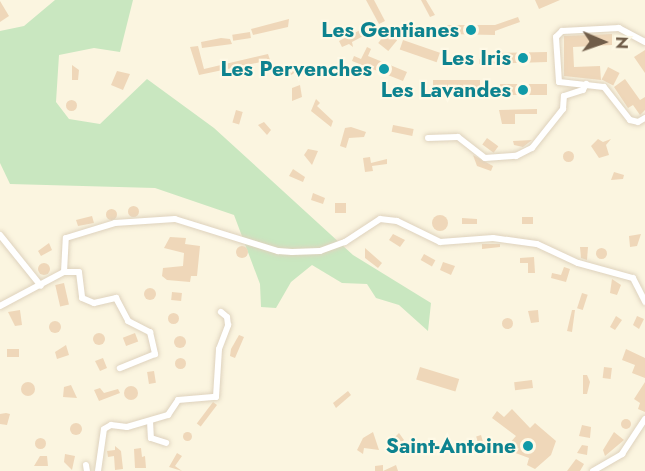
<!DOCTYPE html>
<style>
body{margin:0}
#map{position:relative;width:645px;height:471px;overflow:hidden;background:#fbf5e0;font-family:Jost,sans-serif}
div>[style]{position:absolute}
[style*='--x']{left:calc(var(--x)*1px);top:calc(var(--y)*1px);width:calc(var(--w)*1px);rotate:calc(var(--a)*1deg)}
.green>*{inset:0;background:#c9e7c0}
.building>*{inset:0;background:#efd7b9;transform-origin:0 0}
.round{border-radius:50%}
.roads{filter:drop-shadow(0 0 2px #ded2bd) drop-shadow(0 0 2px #ded2bd)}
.minor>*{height:6px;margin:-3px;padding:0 3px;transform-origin:3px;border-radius:3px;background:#fff}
.dots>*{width:16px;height:16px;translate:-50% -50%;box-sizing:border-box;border:3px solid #fef9e6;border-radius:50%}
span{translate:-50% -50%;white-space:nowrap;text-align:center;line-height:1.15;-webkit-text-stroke:4.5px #fef9e6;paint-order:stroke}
.culture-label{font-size:21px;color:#0d838f;font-weight:700}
.right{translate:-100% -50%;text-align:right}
.north{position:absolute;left:573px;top:12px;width:60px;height:60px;-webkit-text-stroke:4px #fef9e6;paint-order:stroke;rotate:92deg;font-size:16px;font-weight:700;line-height:24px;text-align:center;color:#705d49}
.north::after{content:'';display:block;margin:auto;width:21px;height:27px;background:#705d49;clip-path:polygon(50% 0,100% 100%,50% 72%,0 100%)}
</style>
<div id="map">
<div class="green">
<i style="clip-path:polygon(55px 0,133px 0,120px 52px,94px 48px,59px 55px,56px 102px,69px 119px,100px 124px,147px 79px,214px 128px,353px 255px,431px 303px,428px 331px,399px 305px,376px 298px,367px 284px,342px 283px,312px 265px,291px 282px,276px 308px,261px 307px,260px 284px,234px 215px,155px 188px,10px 184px,0 163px,0 31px,24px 26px)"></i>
</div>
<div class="building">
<i style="clip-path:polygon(366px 0,374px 0,385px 21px,379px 24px)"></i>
<i style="clip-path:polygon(421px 0,426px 0,435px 15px,430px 17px)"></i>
<i style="clip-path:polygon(535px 0,560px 0,539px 9px)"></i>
<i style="clip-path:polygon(0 1px,9px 16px,0 22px)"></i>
<i style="clip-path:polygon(518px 17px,520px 22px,495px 31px,495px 35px,447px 34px,447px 25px,495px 25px)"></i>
<i style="clip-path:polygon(289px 19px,288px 27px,253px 35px,251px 29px)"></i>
<i style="clip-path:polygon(364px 28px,367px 34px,352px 42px,353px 47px,349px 44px,342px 47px,339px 41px)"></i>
<i style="left:250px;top:32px;width:6px;height:18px;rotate:81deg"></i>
<i style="left:387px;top:32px;width:13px;height:14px;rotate:39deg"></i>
<i style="clip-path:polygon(612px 34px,612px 45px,573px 47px,574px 67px,600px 66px,601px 80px,564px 76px,564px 36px)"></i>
<i style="clip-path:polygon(221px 38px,230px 39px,232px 44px,202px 48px,201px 42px)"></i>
<i style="left:403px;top:40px;width:39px;height:10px;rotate:19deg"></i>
<i style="clip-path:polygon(198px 46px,204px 69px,268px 54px,270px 60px,199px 75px,190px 47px)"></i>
<i style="clip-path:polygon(367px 47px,371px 49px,368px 56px,407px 72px,403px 81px,352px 61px,354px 56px,361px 59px)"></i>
<i style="clip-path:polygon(645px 50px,645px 73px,634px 57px)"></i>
<i style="clip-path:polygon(547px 52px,547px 62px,479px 64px,479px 59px,499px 58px,499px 53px)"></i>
<i class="round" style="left:283.5px;top:63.5px;width:11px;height:11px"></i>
<i style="clip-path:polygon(72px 65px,79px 70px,78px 80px,72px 80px)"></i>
<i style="left:608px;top:67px;width:13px;height:14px;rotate:27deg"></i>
<i style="clip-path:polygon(117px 71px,130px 74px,123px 90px,111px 85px)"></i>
<i style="clip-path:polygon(625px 79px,640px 100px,645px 97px,645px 110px,640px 115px,633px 105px,628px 108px,614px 87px)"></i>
<i style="left:433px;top:80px;width:47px;height:9px"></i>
<i style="left:547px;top:84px;width:11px;height:47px;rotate:90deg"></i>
<i style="clip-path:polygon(300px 85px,302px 97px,292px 101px,292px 88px)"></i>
<i style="clip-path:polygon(316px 99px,320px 103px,317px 106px,333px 121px,331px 127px,311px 111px)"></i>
<i class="round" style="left:65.5px;top:99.5px;width:11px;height:11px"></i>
<i style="clip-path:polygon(537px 109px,537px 114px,515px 114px,515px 124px,502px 124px,499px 110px)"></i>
<i style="left:236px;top:110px;width:7px;height:13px;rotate:16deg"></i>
<i style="clip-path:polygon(264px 122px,271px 130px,267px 135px,258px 125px)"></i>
<i style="left:393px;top:125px;width:21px;height:7px;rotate:11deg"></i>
<i style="clip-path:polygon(345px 128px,351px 127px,366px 132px,364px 137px,349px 138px,346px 148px,340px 146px)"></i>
<i style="left:487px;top:138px;width:14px;height:8px;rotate:36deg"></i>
<i style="clip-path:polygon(598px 139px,603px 142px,611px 139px,606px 145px,609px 155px,599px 158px,591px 146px)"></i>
<i style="clip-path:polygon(532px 140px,523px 147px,514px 145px,513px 141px)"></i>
<i style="clip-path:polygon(308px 149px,318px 151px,312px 165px,304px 155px)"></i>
<i class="round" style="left:562.5px;top:150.5px;width:11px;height:11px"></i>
<i style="clip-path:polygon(473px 155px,493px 166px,491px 171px,477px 166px)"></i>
<i style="clip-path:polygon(370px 157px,371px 163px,387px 159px,387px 164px,372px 166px,373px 171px,365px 172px,363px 158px)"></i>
<i style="clip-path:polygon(293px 169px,305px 177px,303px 182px,289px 176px)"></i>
<i style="clip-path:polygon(614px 172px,624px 175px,623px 179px,611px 180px)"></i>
<i style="clip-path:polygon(313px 193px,325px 198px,323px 204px,311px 200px)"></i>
<i style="left:335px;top:203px;width:11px;height:10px"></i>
<i class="round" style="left:127.5px;top:205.5px;width:11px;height:11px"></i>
<i class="round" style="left:105.5px;top:208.5px;width:11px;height:11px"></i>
<i class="round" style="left:432px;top:215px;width:16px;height:16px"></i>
<i style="clip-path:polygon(92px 216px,94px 223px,78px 226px,76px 220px)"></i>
<i style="left:522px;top:217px;width:11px;height:7px"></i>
<i style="clip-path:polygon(462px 218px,477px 219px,477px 224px,462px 224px)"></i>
<i style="clip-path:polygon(393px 234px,405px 240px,400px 247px,389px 240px)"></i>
<i style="clip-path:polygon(641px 234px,637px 246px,630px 247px,629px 236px)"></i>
<i style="clip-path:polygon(170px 237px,186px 238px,185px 244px,200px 246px,197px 276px,191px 276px,190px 282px,167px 280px,162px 276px,163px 268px,183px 266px,184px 253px,164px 248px)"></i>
<i style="clip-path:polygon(49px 243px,52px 250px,41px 256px,38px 251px)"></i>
<i style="clip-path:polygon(482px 244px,500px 244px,500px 247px,482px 249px)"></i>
<i class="round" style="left:236px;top:246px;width:12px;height:12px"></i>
<i style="clip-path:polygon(580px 247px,588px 247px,587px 260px,581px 258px)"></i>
<i class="round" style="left:595.5px;top:247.5px;width:11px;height:11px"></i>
<i style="clip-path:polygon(365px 248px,382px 263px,378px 268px,365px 258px)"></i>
<i style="left:424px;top:254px;width:13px;height:7px;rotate:29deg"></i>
<i style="clip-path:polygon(534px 257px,535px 273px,528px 273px,528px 263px,520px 263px,520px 258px)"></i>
<i style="clip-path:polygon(443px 262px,455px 266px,451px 275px,440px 270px)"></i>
<i class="round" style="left:38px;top:263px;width:12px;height:12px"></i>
<i style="clip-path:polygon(564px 267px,570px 269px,566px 282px,551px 278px,552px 273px,561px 275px)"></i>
<i style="clip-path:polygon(612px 279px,621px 285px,617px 295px,610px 293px)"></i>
<i style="left:64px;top:283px;width:22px;height:9px;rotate:77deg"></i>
<i class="round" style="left:144px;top:288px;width:12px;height:12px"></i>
<i style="left:172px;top:292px;width:10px;height:8px;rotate:6deg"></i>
<i style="left:582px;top:293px;width:6px;height:16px;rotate:18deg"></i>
<i style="clip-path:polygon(20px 310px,22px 325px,15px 326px,8px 312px)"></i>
<i style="clip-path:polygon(538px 310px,539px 322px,531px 323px,528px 311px)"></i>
<i style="clip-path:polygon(572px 310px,575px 310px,572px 332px,567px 331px)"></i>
<i class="round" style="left:167.5px;top:312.5px;width:11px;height:11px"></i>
<i style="clip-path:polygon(616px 316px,622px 320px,615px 330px,610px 327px)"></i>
<i style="clip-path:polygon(637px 316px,644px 319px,639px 329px,633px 325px)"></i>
<i class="round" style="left:501.5px;top:317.5px;width:11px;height:11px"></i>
<i class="round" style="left:49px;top:321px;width:12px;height:12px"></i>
<i class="round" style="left:93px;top:333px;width:12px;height:12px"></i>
<i style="left:135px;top:333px;width:9px;height:13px;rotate:69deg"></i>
<i style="clip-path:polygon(239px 335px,244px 337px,235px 358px,230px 356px,231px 349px)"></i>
<i class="round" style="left:174px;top:336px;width:12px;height:12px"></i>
<i style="clip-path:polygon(66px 345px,69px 355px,57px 359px,55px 352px)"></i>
<i style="left:19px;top:349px;width:8px;height:12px;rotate:90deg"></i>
<i style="clip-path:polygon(626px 349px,645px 358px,645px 378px,632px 373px,635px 365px,622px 360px)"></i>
<i class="round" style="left:174.5px;top:357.5px;width:11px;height:11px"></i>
<i style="clip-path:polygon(103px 358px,107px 368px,100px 371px,95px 361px)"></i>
<i style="left:420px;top:367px;width:41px;height:13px;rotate:17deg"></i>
<i style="left:604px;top:367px;width:8px;height:11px;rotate:7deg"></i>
<i style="left:154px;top:371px;width:12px;height:7px;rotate:81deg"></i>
<i style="clip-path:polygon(583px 375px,587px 375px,590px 382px,587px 394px,583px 394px)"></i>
<i style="left:532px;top:380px;width:8px;height:18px;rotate:83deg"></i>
<i style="clip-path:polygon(645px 382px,645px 412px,638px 409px,640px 403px,634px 399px)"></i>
<i class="round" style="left:21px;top:382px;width:14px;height:14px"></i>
<i style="clip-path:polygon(71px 385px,77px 398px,63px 397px,64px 387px)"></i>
<i class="round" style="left:124px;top:386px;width:14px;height:14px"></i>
<i style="clip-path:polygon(100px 388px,104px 393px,118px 389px,120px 393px,99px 401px,94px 390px)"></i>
<i style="clip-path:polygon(348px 391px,351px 395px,336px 408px,333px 403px)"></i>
<i style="left:213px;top:402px;width:5px;height:27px;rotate:37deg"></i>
<i style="clip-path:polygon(512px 409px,530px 428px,535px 423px,556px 441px,551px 455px,535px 469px,527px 465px,529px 458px,510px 451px,509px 444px,516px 436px,492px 418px,497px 411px,504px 417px)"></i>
<i style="clip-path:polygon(6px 413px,10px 414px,7px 425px,0 424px,0 414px)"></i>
<i class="round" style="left:621px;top:419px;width:10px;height:10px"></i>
<i class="round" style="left:70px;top:423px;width:12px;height:12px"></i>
<i style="clip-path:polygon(582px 425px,591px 427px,590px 438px,579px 436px)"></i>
<i class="round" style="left:182.5px;top:431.5px;width:9px;height:9px"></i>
<i style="clip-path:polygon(373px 432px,379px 450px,364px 448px,363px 454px,357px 450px,363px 438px)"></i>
<i style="clip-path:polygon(614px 432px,624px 440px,605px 456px,603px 450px)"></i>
<i style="clip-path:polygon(399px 433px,404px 440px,396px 448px,391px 441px)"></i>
<i style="left:481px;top:435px;width:15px;height:5px;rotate:74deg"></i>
<i class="round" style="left:34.5px;top:437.5px;width:11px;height:11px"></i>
<i style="clip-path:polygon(582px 445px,588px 446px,587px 455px,577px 453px)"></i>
<i style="clip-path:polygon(115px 446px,121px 451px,123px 469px,115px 470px,114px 456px,108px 457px,107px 451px,115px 450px)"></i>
<i style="clip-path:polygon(141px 448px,142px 457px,145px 456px,146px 468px,135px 468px,134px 449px)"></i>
<i style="clip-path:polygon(177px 453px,182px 456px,175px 466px,182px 471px,169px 467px)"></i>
<i style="clip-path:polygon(65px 454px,75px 456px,72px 470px,64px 462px)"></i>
<i style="clip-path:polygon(40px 456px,47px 456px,48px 466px,34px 466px)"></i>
<i style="clip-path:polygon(576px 459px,584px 464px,580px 471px,567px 471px)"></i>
<i style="clip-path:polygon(383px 465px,383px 471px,396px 465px,398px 471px,375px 471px,375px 466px)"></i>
</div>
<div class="roads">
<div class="minor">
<i style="--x:645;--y:42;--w:30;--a:-152"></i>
<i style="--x:619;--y:28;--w:57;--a:177"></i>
<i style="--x:562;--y:31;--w:8;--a:135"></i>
<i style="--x:556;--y:37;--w:45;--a:86.2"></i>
<i style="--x:559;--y:82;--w:45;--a:6.3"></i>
<i style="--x:604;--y:87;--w:42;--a:51.8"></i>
<i style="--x:630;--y:120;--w:8;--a:14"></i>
<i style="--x:638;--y:122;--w:8;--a:-30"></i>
<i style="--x:428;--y:138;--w:30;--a:-2"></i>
<i style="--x:458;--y:137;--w:34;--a:38"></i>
<i style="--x:485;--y:158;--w:31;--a:-4"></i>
<i style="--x:516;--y:156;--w:18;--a:-27"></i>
<i style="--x:532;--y:148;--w:50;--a:-51.5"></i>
<i style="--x:563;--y:109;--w:13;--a:-86"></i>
<i style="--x:564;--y:96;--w:20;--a:-18"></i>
<i style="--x:583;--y:90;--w:7;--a:-63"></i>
<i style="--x:0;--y:235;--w:65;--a:51.2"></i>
<i style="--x:64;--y:272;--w:34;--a:-87"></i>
<i style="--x:66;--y:238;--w:51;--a:-17"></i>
<i style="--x:115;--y:223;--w:60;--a:-3.8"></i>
<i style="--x:175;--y:219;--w:108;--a:17.3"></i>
<i style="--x:278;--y:251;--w:14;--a:4"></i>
<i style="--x:292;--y:252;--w:28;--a:-2"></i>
<i style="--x:320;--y:251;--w:27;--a:-20"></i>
<i style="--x:345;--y:242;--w:42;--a:-33.3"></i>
<i style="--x:380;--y:219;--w:17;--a:7"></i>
<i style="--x:397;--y:221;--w:48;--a:26"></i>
<i style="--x:440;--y:242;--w:53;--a:-4.3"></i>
<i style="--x:493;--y:238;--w:44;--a:7.8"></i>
<i style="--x:537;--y:244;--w:45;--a:24.9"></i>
<i style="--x:578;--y:263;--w:57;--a:15.3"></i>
<i style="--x:633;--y:278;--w:27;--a:63"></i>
<i style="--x:0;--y:306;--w:72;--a:-28"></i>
<i style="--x:64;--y:272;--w:15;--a:0"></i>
<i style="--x:79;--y:272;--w:26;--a:83"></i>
<i style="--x:82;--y:298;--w:13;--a:23"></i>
<i style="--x:94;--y:303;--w:23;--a:-13"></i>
<i style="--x:116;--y:298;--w:26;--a:62"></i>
<i style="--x:128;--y:321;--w:25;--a:27"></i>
<i style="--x:150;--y:332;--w:23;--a:77"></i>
<i style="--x:155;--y:354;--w:38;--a:158"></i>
<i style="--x:150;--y:421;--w:17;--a:87"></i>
<i style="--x:151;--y:438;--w:16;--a:18"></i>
<i style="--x:86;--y:465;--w:6;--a:81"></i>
<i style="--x:98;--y:471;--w:42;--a:-81.9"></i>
<i style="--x:104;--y:429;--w:8;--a:-30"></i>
<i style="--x:111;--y:425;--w:16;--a:7"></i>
<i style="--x:127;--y:427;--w:43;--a:-16.3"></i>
<i style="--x:168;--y:415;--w:18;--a:-56"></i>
<i style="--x:178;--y:400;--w:38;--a:-5"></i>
<i style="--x:216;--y:397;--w:48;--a:-86.4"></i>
<i style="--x:219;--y:349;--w:26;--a:-69"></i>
<i style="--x:228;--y:325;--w:8;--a:-97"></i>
<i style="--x:227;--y:317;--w:8;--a:-140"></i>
<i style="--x:593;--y:471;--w:34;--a:-30"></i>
<i style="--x:622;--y:454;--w:42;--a:-56.7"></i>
</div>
</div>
<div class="dots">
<i style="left:471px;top:30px;background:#0f9aa8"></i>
<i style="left:523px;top:58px;background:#0f9aa8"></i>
<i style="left:384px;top:69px;background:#0f9aa8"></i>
<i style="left:523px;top:90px;background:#0f9aa8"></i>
<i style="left:528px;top:446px;background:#0f9aa8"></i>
</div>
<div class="culture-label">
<span class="right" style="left:459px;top:30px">Les Gentianes</span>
<span class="right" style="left:511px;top:58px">Les Iris</span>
<span class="right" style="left:372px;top:69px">Les Pervenches</span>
<span class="right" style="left:511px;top:90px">Les Lavandes</span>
<span class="right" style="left:516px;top:446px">Saint-Antoine</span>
</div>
<div class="north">N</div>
</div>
